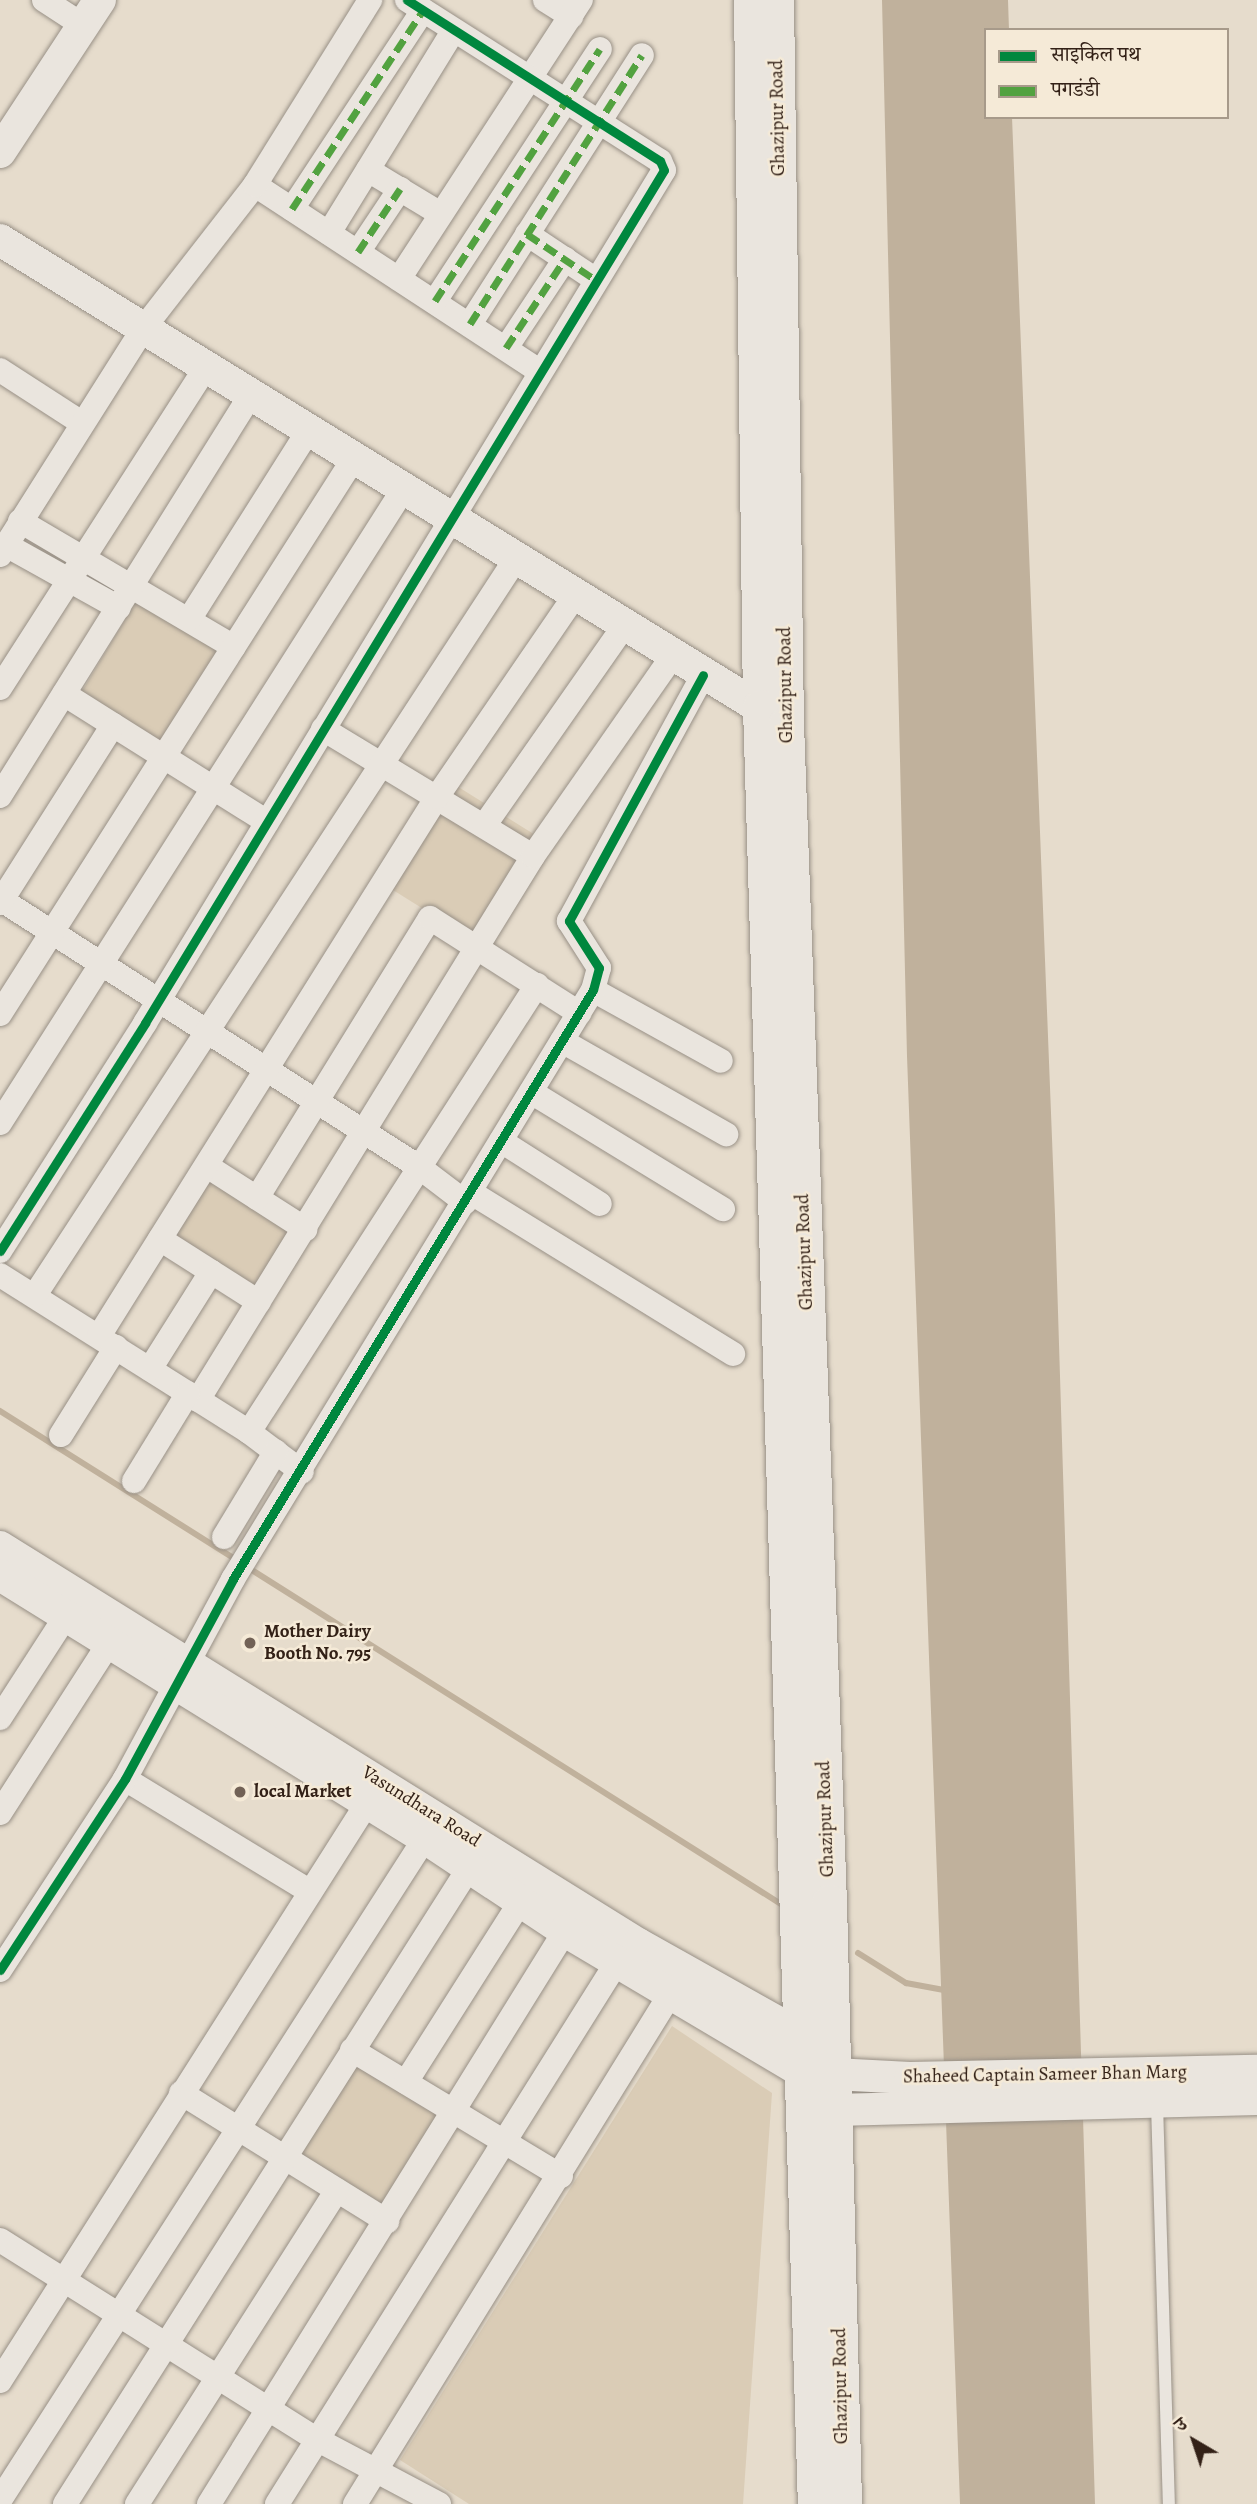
<!DOCTYPE html>
<meta charset="utf-8">
<style>
body{margin:0}
#map{position:relative;width:1257px;height:2504px;overflow:hidden;background:#e6dccc;font-family:Alegreya,"Noto Serif Devanagari",serif}
div>[style]{position:absolute}
[style*='--x']{left:calc(var(--x)*1px);top:calc(var(--y)*1px);width:calc(var(--w)*1px);rotate:calc(var(--a)*1deg)}
.green>*{inset:0;background:#daccb6;transform-origin:0 0}
.water>*{inset:0;background:#c0b19c}
.stream>*{height:6px;margin:-3px;padding:0 3px;transform-origin:3px;border-radius:3px;background:#c0b19c}
.roads{filter:drop-shadow(0 0 2px #989086) drop-shadow(0 0 2px #989086)}
.service>*{height:12px;margin:-6px;padding:0 6px;transform-origin:6px;border-radius:6px;background:#eae5de}
.minor>*{height:24px;margin:-12px;padding:0 12px;transform-origin:12px;border-radius:12px;background:#eae5de}
.tertiary>*{height:32px;margin:-16px;padding:0 16px;transform-origin:16px;border-radius:16px;background:#eae5de}
.secondary>*{height:35px;margin:-17.5px;padding:0 17.5px;transform-origin:17.5px;border-radius:17.5px;background:#eae5de}
.quiet>*{height:7px;margin-top:-3.5px;transform-origin:0;background:repeating-linear-gradient(90deg,#52a240 0 14px,transparent 0 21px)}
.cycleway>*{height:9px;margin:-4.5px;padding:0 4.5px;transform-origin:4.5px;border-radius:4.5px;background:#00873e}
.dots>*{width:19px;height:19px;translate:-50% -50%;box-sizing:border-box;border:4px solid #f5ead7;border-radius:50%}
span{translate:-50% -50%;white-space:nowrap;text-align:center;line-height:1.15;-webkit-text-stroke:5px #f5ead7;paint-order:stroke}
.street-label{font-size:19px;color:#332117}
.poi-label{font-size:19px;color:#332117;font-weight:700}
.left{translate:0 -50%;text-align:left}
.legend{position:absolute;left:984px;top:28px;width:245px;height:91px;box-sizing:border-box;background:#f5ead7;border:2px solid #a79a8a;margin:0;padding:9px 12px;list-style:none;font-size:21px;color:#332117}
.legend li{display:flex;align-items:center;gap:14px;height:35px}
.legend b{width:35px;border:2px solid #a79a8a}
.north{position:absolute;left:1159px;top:2406px;width:70px;height:70px;-webkit-text-stroke:5px #f5ead7;paint-order:stroke;rotate:321deg;font-size:19px;font-weight:700;line-height:28px;text-align:center;color:#332117}
.north::after{content:'';display:block;margin:auto;width:24px;height:32px;background:#332117;clip-path:polygon(50% 0,100% 100%,50% 72%,0 100%)}
</style>
<div id="map">
<div class="green">
<i style="left:141px;top:593px;width:108px;height:121px;rotate:31deg"></i>
<i style="left:452px;top:783px;width:108px;height:122px;rotate:32deg"></i>
<i style="left:209px;top:1175px;width:98px;height:70px;rotate:33deg"></i>
<i style="clip-path:polygon(672px 2026px,772px 2093px,743px 2504px,469px 2504px,400px 2460px)"></i>
<i style="left:357px;top:2055px;width:109px;height:121px;rotate:32deg"></i>
</div>
<div class="water">
<i style="clip-path:polygon(882px 0,1008px 0,1009px 30px,986px 30px,986px 117px,1012px 117px,1055px 1215px,1095px 2504px,960px 2504px,907px 1056px)"></i>
</div>
<div class="stream">
<i style="--x:0;--y:1411;--w:281;--a:32.2"></i>
<i style="--x:247;--y:1567;--w:635;--a:32.26"></i>
<i style="--x:858;--y:1953;--w:57;--a:32"></i>
<i style="--x:906;--y:1983;--w:44;--a:10.5"></i>
</div>
<div class="roads">
<div class="service">
<i style="--x:1157;--y:2104;--w:400;--a:88.3"></i>
</div>
<div class="minor">
<i style="--x:44;--y:0;--w:48;--a:33"></i>
<i style="--x:545;--y:0;--w:31;--a:32"></i>
<i style="--x:368;--y:170;--w:85;--a:31.1"></i>
<i style="--x:255;--y:185;--w:339;--a:33.2"></i>
<i style="--x:292;--y:209;--w:238;--a:-56.6"></i>
<i style="--x:329;--y:233;--w:238;--a:-58.4"></i>
<i style="--x:527;--y:234;--w:83;--a:33.7"></i>
<i style="--x:358;--y:252;--w:76;--a:-56.3"></i>
<i style="--x:399;--y:279;--w:333;--a:-56.9"></i>
<i style="--x:435;--y:301;--w:301;--a:-56.8"></i>
<i style="--x:470;--y:324;--w:319;--a:-57.4"></i>
<i style="--x:506;--y:348;--w:107;--a:-56.5"></i>
<i style="--x:0;--y:370;--w:98;--a:32.9"></i>
<i style="--x:20;--y:521;--w:248;--a:30.5"></i>
<i style="--x:6;--y:545;--w:129;--a:29.1"></i>
<i style="--x:0;--y:555;--w:267;--a:-57.7"></i>
<i style="--x:143;--y:329;--w:182;--a:-52.1"></i>
<i style="--x:255;--y:185;--w:218;--a:-58.1"></i>
<i style="--x:190;--y:618;--w:222;--a:-57.7"></i>
<i style="--x:0;--y:688;--w:381;--a:-57.3"></i>
<i style="--x:64;--y:694;--w:240;--a:32.2"></i>
<i style="--x:323;--y:729;--w:245;--a:31.2"></i>
<i style="--x:0;--y:796;--w:473;--a:-58"></i>
<i style="--x:484;--y:826;--w:246;--a:-55"></i>
<i style="--x:0;--y:899;--w:497;--a:32.6"></i>
<i style="--x:419;--y:1167;--w:58;--a:37.3"></i>
<i style="--x:0;--y:903;--w:211;--a:-57.6"></i>
<i style="--x:593;--y:990;--w:146;--a:29"></i>
<i style="--x:0;--y:1014;--w:659;--a:-57.52"></i>
<i style="--x:562;--y:1041;--w:189;--a:29.6"></i>
<i style="--x:531;--y:1092;--w:225;--a:31.4"></i>
<i style="--x:0;--y:1123;--w:753;--a:-57.53"></i>
<i style="--x:501;--y:1141;--w:117;--a:32.5"></i>
<i style="--x:207;--y:1166;--w:117;--a:32.7"></i>
<i style="--x:470;--y:1192;--w:309;--a:31.6"></i>
<i style="--x:257;--y:1198;--w:329;--a:-58.3"></i>
<i style="--x:430;--y:918;--w:177;--a:32.5"></i>
<i style="--x:160;--y:1239;--w:117;--a:32.5"></i>
<i style="--x:0;--y:1251;--w:270;--a:-57.5"></i>
<i style="--x:145;--y:1023;--w:998;--a:-58.68"></i>
<i style="--x:664;--y:170;--w:10;--a:-114"></i>
<i style="--x:660;--y:161;--w:300;--a:-147.5"></i>
<i style="--x:0;--y:1275;--w:294;--a:32.2"></i>
<i style="--x:249;--y:1432;--w:66;--a:37"></i>
<i style="--x:35;--y:1295;--w:881;--a:-56.85"></i>
<i style="--x:99;--y:1336;--w:636;--a:-57.91"></i>
<i style="--x:437;--y:797;--w:246;--a:-55.6"></i>
<i style="--x:150;--y:1369;--w:115;--a:-57.8"></i>
<i style="--x:198;--y:1400;--w:639;--a:-58.37"></i>
<i style="--x:533;--y:856;--w:246;--a:-55.1"></i>
<i style="--x:249;--y:1432;--w:532;--a:-57.21"></i>
<i style="--x:61;--y:1435;--w:104;--a:-58"></i>
<i style="--x:134;--y:1481;--w:103;--a:-58.5"></i>
<i style="--x:224;--y:1537;--w:100;--a:-58.8"></i>
<i style="--x:0;--y:1718;--w:121;--a:-57.1"></i>
<i style="--x:125;--y:1779;--w:215;--a:31.3"></i>
<i style="--x:0;--y:1813;--w:202;--a:-57.3"></i>
<i style="--x:0;--y:1970;--w:228;--a:-56.8"></i>
<i style="--x:125;--y:1779;--w:227;--a:-61.6"></i>
<i style="--x:233;--y:1579;--w:690;--a:-58.57"></i>
<i style="--x:593;--y:990;--w:23;--a:-75"></i>
<i style="--x:599;--y:968;--w:56;--a:-122.6"></i>
<i style="--x:569;--y:921;--w:280;--a:-61.4"></i>
<i style="--x:352;--y:2050;--w:244;--a:31.1"></i>
<i style="--x:406;--y:2082;--w:214;--a:-57.6"></i>
<i style="--x:181;--y:2093;--w:243;--a:31.9"></i>
<i style="--x:0;--y:2240;--w:376;--a:32.2"></i>
<i style="--x:318;--y:2440;--w:137;--a:27.9"></i>
<i style="--x:0;--y:2381;--w:682;--a:-57.57"></i>
<i style="--x:0;--y:2500;--w:787;--a:-57.3"></i>
<i style="--x:65;--y:2504;--w:753;--a:-57.58"></i>
<i style="--x:137;--y:2504;--w:372;--a:-57.5"></i>
<i style="--x:209;--y:2504;--w:675;--a:-58.15"></i>
<i style="--x:277;--y:2504;--w:640;--a:-57.9"></i>
<i style="--x:355;--y:2504;--w:616;--a:-58.27"></i>
</div>
<div class="tertiary">
<i style="--x:0;--y:152;--w:182;--a:-56.7"></i>
<i style="--x:0;--y:240;--w:916;--a:31.61"></i>
<i style="--x:0;--y:1547;--w:751;--a:31.89"></i>
<i style="--x:638;--y:1944;--w:188;--a:29.3"></i>
<i style="--x:802;--y:2036;--w:50;--a:49.9"></i>
<i style="--x:834;--y:2074;--w:76;--a:3"></i>
<i style="--x:910;--y:2078;--w:347;--a:-1.2"></i>
<i style="--x:0;--y:1575;--w:500;--a:31.8"></i>
<i style="--x:425;--y:1838;--w:168;--a:33.6"></i>
<i style="--x:565;--y:1931;--w:278;--a:30.7"></i>
<i style="--x:804;--y:2073;--w:48;--a:50"></i>
<i style="--x:835;--y:2110;--w:422;--a:-1.5"></i>
</div>
<div class="secondary">
<i style="--x:751;--y:0;--w:707;--a:89.27"></i>
<i style="--x:760;--y:707;--w:1798;--a:88.25"></i>
<i style="--x:776;--y:0;--w:724;--a:89.21"></i>
<i style="--x:786;--y:724;--w:1179;--a:87.91"></i>
<i style="--x:829;--y:1902;--w:602;--a:88.57"></i>
</div>
</div>
<div class="quiet">
<i style="--x:292;--y:209;--w:238;--a:-56.6"></i>
<i style="--x:527;--y:234;--w:83;--a:33.7"></i>
<i style="--x:358;--y:252;--w:76;--a:-56.3"></i>
<i style="--x:435;--y:301;--w:301;--a:-56.8"></i>
<i style="--x:470;--y:324;--w:319;--a:-57.4"></i>
<i style="--x:506;--y:348;--w:107;--a:-56.5"></i>
</div>
<div class="cycleway">
<i style="--x:0;--y:1251;--w:270;--a:-57.5"></i>
<i style="--x:145;--y:1023;--w:998;--a:-58.68"></i>
<i style="--x:664;--y:170;--w:10;--a:-114"></i>
<i style="--x:660;--y:161;--w:300;--a:-147.5"></i>
<i style="--x:0;--y:1970;--w:228;--a:-56.8"></i>
<i style="--x:125;--y:1779;--w:227;--a:-61.6"></i>
<i style="--x:233;--y:1579;--w:690;--a:-58.57"></i>
<i style="--x:593;--y:990;--w:23;--a:-75"></i>
<i style="--x:599;--y:968;--w:56;--a:-122.6"></i>
<i style="--x:569;--y:921;--w:280;--a:-61.4"></i>
</div>
<div class="dots">
<i style="left:250px;top:1643px;background:#726256"></i>
<i style="left:240px;top:1792px;background:#726256"></i>
</div>
<div class="street-label">
<span style="left:778px;top:118px;rotate:-91deg">Ghazipur Road</span>
<span style="left:786px;top:685px;rotate:-91deg">Ghazipur Road</span>
<span style="left:805px;top:1252px;rotate:-92deg">Ghazipur Road</span>
<span style="left:421px;top:1807px;rotate:32deg">Vasundhara Road</span>
<span style="left:826px;top:1819px;rotate:-92deg">Ghazipur Road</span>
<span style="left:1045px;top:2075px;rotate:-1deg">Shaheed Captain Sameer Bhan Marg</span>
<span style="left:841px;top:2386px;rotate:-91deg">Ghazipur Road</span>
</div>
<div class="poi-label">
<span class="left" style="left:264px;top:1643px">Mother Dairy<br>Booth No. 795</span>
<span class="left" style="left:254px;top:1792px">local Market</span>
</div>
<ul class="legend">
<li><b style="height:9px;background:#00873e"></b>साइकिल पथ</li>
<li><b style="height:9px;background:#52a240"></b>पगडंडी</li>
</ul>
<div class="north">उ</div>
</div>
